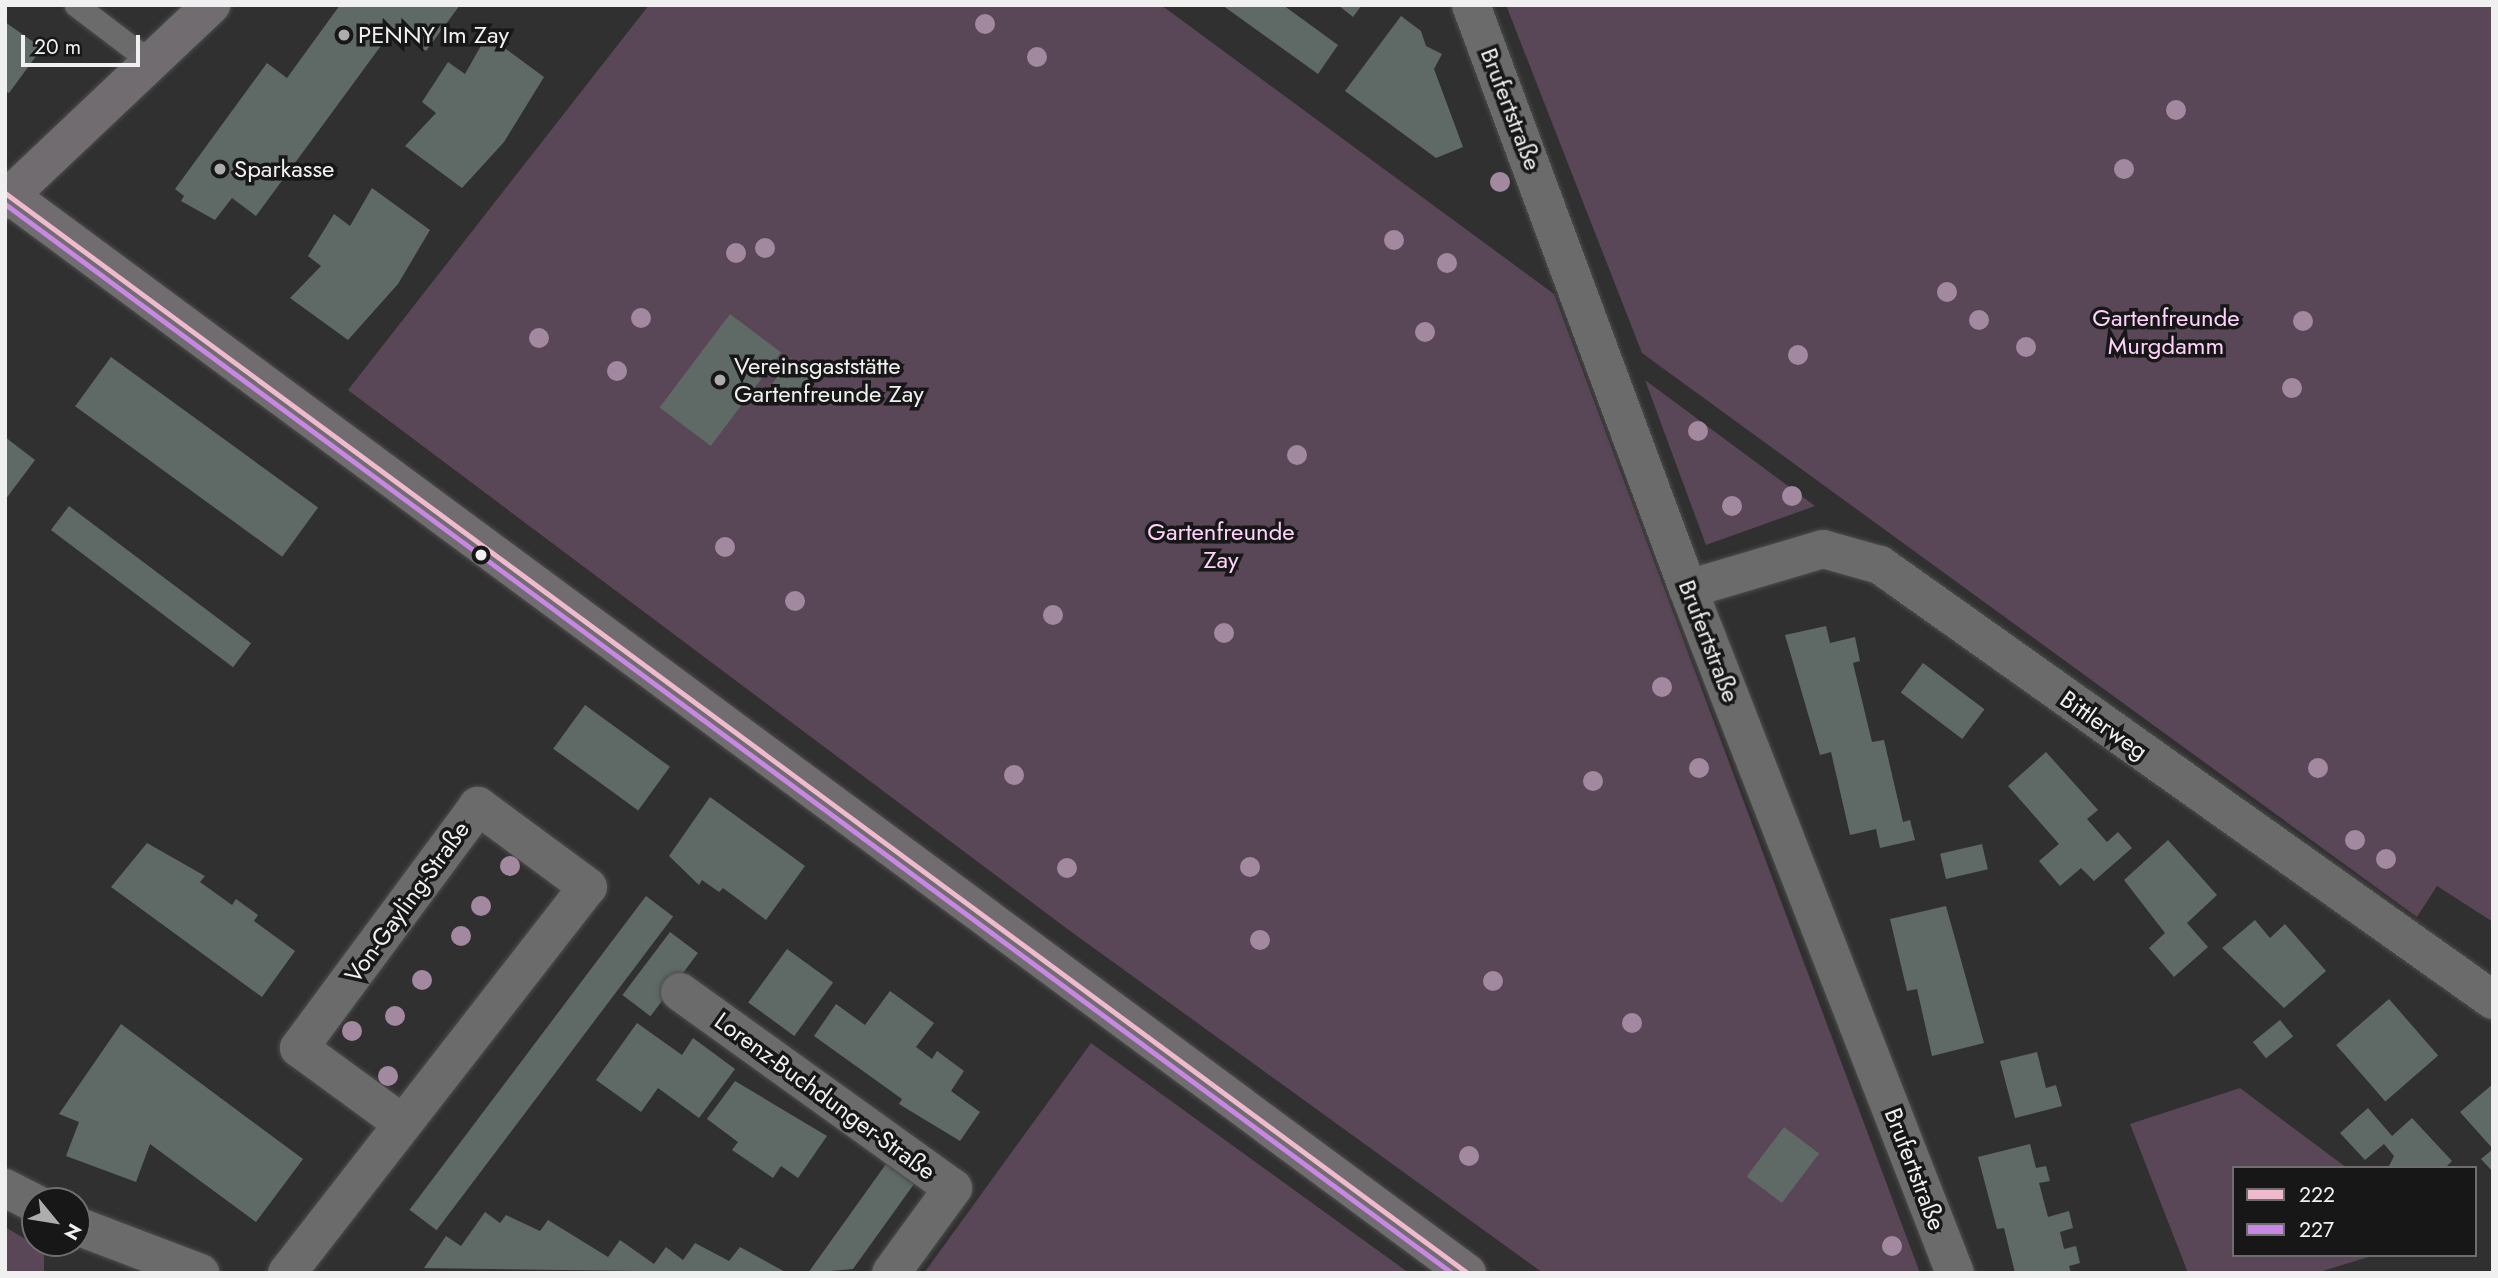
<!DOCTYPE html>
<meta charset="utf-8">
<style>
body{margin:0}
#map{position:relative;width:2498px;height:1278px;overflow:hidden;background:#303030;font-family:Jost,sans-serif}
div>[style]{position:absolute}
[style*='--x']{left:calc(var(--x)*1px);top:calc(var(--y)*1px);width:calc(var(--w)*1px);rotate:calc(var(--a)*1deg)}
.green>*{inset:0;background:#594657}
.building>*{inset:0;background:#5f6a66;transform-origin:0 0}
.roads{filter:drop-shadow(0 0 2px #4c4c4c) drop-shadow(0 0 2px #4c4c4c)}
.lane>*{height:23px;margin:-11.5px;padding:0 11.5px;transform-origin:11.5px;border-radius:11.5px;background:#6b6b6b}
.street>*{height:38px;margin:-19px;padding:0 19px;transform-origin:19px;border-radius:19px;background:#6b6b6b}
.secondary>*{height:38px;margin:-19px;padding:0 19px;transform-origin:19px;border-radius:19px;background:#706c70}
.bus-1>*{height:5px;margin:-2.5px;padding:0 2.5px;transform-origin:2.5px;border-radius:2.5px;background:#efb9ce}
.bus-2>*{height:5px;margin:-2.5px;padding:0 2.5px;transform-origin:2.5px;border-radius:2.5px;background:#c787e3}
.trees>*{width:20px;height:20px;margin:-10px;border-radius:50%;background:#a289a0}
.dots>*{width:19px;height:19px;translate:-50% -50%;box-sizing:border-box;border:4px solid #181718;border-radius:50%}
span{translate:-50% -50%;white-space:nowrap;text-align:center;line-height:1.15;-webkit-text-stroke:7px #181718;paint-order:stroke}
.poi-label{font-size:24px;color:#f1f0f1}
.left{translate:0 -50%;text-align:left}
.street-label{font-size:24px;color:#f1f0f1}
.park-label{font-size:24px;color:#ffd2fb}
.frame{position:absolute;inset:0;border:7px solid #f1f0f1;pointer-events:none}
.legend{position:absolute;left:2232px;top:1166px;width:245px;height:91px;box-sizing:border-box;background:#181718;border:2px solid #6f6e6f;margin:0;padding:9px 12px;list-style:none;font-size:21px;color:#f1f0f1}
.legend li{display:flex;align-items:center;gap:14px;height:35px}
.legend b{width:35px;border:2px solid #6f6e6f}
.north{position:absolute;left:21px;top:1187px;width:70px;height:70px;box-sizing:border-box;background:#181718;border:2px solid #6f6e6f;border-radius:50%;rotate:120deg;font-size:19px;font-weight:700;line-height:28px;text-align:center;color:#f1f0f1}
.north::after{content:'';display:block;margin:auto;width:24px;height:32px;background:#adadad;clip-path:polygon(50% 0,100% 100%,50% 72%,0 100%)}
.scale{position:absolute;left:21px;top:35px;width:119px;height:32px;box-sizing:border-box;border:4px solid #f1f0f1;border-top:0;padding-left:9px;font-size:21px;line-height:24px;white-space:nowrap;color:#f1f0f1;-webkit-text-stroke:5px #181718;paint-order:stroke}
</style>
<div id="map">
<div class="green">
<i style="clip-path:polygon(649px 5px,1161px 5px,1554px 294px,1920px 1273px,1543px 1273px,1066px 928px,348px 390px)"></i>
<i style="clip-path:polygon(1506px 5px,2493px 5px,2493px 922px,2437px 886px,2417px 917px,1642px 353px)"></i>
<i style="clip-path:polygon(1645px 380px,1815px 506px,1706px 545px)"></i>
<i style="clip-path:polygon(1091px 1043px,1409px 1273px,924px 1273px)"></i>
<i style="clip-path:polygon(2240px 1088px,2347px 1168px,2234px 1168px,2234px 1255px,2375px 1255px,2316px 1273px,2188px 1273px,2130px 1124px)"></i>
<i style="clip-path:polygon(5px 1227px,44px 1250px,44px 1273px,5px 1273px)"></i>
</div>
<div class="building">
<i style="clip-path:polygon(340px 5px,460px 5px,426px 51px,394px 28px,256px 216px,232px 198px,215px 220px,181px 201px,184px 196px,175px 189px,267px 63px,287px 78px)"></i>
<i style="clip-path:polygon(1222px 5px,1283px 5px,1338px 45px,1318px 74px)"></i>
<i style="clip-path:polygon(1338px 5px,1362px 5px,1353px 17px)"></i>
<i style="clip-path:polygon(1401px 16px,1421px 31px,1426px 46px,1442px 54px,1434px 69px,1463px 147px,1436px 158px,1345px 91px)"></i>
<i style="clip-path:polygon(5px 22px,42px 48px,9px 93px,5px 91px)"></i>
<i style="clip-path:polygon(487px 35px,544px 77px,504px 142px,462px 188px,405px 146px,436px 113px,422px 102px,448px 62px,465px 74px)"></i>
<i style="clip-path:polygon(372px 188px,430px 230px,398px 284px,348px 340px,290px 298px,321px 266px,308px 256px,334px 214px,350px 226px)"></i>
<i style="left:730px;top:314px;width:64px;height:117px;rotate:37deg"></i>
<i style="left:111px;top:357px;width:256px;height:61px;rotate:36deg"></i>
<i style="left:791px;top:358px;width:32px;height:36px;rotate:36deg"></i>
<i style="clip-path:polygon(5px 437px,35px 460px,5px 500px)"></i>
<i style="left:69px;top:506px;width:228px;height:30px;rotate:37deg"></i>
<i style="clip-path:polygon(1826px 626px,1830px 643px,1855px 637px,1860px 661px,1853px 663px,1872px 742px,1884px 740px,1903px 822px,1910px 820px,1915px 840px,1880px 848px,1876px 829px,1850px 835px,1831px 752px,1820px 755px,1785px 635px)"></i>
<i style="left:1923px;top:663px;width:77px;height:37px;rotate:37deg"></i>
<i style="left:585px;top:705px;width:105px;height:54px;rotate:36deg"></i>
<i style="clip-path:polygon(2046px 752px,2098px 810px,2087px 819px,2107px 842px,2118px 832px,2132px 848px,2094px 881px,2081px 868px,2060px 886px,2039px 861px,2059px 844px,2008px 786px)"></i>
<i style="clip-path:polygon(710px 797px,805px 866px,766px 920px,723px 888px,719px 892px,702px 880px,699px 885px,669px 856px)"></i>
<i style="clip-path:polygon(2168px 840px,2217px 895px,2187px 923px,2208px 947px,2174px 977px,2149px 948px,2165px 933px,2124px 880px)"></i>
<i style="clip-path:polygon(147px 843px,205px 876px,200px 882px,232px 905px,236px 899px,258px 915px,254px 921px,295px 951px,262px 997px,111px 887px)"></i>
<i style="left:1982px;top:844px;width:26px;height:43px;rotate:77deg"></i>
<i style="left:646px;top:896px;width:34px;height:393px;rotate:37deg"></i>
<i style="clip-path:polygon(1946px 906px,1984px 1043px,1932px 1056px,1917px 989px,1907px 991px,1890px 919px)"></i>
<i style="clip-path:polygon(2255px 920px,2270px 938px,2285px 924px,2326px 971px,2284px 1008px,2222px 948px)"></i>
<i style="left:670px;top:932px;width:35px;height:79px;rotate:37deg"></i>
<i style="left:787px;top:949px;width:57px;height:66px;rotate:36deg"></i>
<i style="clip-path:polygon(890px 991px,934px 1023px,916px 1047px,932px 1059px,937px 1051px,964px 1071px,951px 1091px,980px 1112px,960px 1141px,899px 1104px,902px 1099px,814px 1036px,836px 1004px,865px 1025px)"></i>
<i style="left:2389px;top:999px;width:75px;height:70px;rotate:49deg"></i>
<i style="left:2280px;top:1020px;width:21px;height:35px;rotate:51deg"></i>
<i style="clip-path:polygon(637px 1023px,682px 1055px,693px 1038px,735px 1069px,699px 1118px,658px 1088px,641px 1112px,596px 1080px)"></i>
<i style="clip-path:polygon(121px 1024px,303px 1159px,256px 1222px,150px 1144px,136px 1182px,66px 1156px,79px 1122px,59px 1114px)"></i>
<i style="clip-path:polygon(2037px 1052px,2046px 1088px,2056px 1085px,2062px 1106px,2015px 1118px,2000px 1061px)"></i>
<i style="clip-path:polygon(735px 1081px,827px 1136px,798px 1178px,781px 1166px,773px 1178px,732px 1150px,738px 1142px,707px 1119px)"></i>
<i style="clip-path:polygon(2493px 1084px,2493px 1172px,2481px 1159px,2493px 1149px,2460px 1112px)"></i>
<i style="clip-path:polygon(2368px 1108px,2392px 1136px,2412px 1118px,2452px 1161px,2445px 1168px,2388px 1168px,2394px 1156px,2384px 1144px,2365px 1160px,2340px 1133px)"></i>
<i style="left:1784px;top:1127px;width:44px;height:62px;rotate:37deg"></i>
<i style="clip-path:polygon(2030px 1144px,2036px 1168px,2046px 1166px,2050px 1181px,2039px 1183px,2048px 1217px,2069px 1211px,2073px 1228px,2060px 1232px,2064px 1249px,2076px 1246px,2080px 1263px,2069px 1266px,2071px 1273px,2015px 1273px,2004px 1228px,1997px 1229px,1978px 1157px)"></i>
<i style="clip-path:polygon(886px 1164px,914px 1184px,853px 1269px,808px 1273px)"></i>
<i style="clip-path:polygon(485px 1212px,500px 1223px,506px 1215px,540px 1231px,548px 1220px,608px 1257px,620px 1240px,654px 1264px,666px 1247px,683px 1260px,695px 1243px,729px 1261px,740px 1247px,787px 1273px,424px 1268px,446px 1236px,461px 1246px)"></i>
</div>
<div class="roads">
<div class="lane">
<i style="--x:76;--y:5;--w:94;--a:37.2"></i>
</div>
<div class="street">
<i style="--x:1471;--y:5;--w:623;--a:69.62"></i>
<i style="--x:1688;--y:589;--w:734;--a:68.68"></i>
<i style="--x:1688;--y:589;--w:141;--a:-16.5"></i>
<i style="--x:1823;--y:549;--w:59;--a:15.7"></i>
<i style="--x:1880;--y:565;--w:752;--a:35.36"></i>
<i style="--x:680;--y:992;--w:336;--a:35.7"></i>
<i style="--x:953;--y:1188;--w:105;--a:126.1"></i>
<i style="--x:5;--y:1188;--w:34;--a:27"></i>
<i style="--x:77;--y:1226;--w:132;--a:20.9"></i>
<i style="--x:287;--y:1273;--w:489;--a:-52.1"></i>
<i style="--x:588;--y:887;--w:137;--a:-143.6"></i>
<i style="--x:478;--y:806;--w:301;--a:126.5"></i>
<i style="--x:299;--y:1048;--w:124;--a:36.1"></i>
</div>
<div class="secondary">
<i style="--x:10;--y:196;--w:1812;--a:36.47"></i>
<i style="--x:5;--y:200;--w:284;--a:-43.4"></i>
</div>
</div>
<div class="bus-1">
<i style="--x:5;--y:193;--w:1818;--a:36.45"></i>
</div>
<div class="bus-2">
<i style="--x:5;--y:204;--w:1799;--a:36.46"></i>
</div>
<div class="trees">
<i style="left:985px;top:24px"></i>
<i style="left:1037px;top:57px"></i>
<i style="left:2176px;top:110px"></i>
<i style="left:2124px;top:169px"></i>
<i style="left:1500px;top:182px"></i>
<i style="left:1394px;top:240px"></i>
<i style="left:765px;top:248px"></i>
<i style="left:736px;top:253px"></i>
<i style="left:1447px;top:263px"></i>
<i style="left:1947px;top:292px"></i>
<i style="left:641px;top:318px"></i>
<i style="left:1979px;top:320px"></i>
<i style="left:2303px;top:321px"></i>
<i style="left:1425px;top:332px"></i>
<i style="left:539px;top:338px"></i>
<i style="left:2026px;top:347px"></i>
<i style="left:1798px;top:355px"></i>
<i style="left:617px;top:371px"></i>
<i style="left:2292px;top:388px"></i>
<i style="left:1698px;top:431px"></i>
<i style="left:1297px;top:455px"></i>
<i style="left:1792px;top:496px"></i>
<i style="left:1732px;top:506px"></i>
<i style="left:725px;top:547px"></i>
<i style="left:795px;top:601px"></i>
<i style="left:1053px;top:615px"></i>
<i style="left:1224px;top:633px"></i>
<i style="left:1662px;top:687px"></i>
<i style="left:1699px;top:768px"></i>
<i style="left:2318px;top:768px"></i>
<i style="left:1014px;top:775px"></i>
<i style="left:1593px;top:781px"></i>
<i style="left:2355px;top:840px"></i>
<i style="left:2386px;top:859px"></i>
<i style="left:510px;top:866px"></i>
<i style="left:1250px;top:867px"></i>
<i style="left:1067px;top:868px"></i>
<i style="left:481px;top:906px"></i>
<i style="left:461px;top:936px"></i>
<i style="left:1260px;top:940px"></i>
<i style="left:422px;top:980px"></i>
<i style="left:1493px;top:981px"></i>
<i style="left:395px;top:1016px"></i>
<i style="left:1632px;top:1023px"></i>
<i style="left:352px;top:1031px"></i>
<i style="left:388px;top:1076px"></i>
<i style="left:1469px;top:1156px"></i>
<i style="left:1892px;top:1246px"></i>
</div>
<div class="dots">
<i style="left:344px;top:35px;background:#adadad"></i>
<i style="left:220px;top:169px;background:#adadad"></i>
<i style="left:720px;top:380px;background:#adadad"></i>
<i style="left:481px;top:555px;background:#f1f0f1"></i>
</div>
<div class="poi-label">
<span class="left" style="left:358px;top:35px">PENNY Im Zay</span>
<span class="left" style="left:234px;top:169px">Sparkasse</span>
<span class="left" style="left:734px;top:380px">Vereinsgaststätte<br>Gartenfreunde Zay</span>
</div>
<div class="street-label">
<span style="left:1511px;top:109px;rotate:69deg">Brufertstraße</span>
<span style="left:1709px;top:641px;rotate:69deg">Brufertstraße</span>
<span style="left:2104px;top:725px;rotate:35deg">Bittlerweg</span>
<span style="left:407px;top:902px;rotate:-54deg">Von-Gayling-Straße</span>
<span style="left:825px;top:1096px;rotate:36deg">Lorenz-Buchdunger-Straße</span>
<span style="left:1915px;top:1169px;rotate:69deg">Brufertstraße</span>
</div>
<div class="park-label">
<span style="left:2166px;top:332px">Gartenfreunde<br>Murgdamm</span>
<span style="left:1221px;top:546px">Gartenfreunde<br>Zay</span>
</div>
<div class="frame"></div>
<ul class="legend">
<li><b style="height:9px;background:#efb9ce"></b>222</li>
<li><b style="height:9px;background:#c787e3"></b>227</li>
</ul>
<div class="north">N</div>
<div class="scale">20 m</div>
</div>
